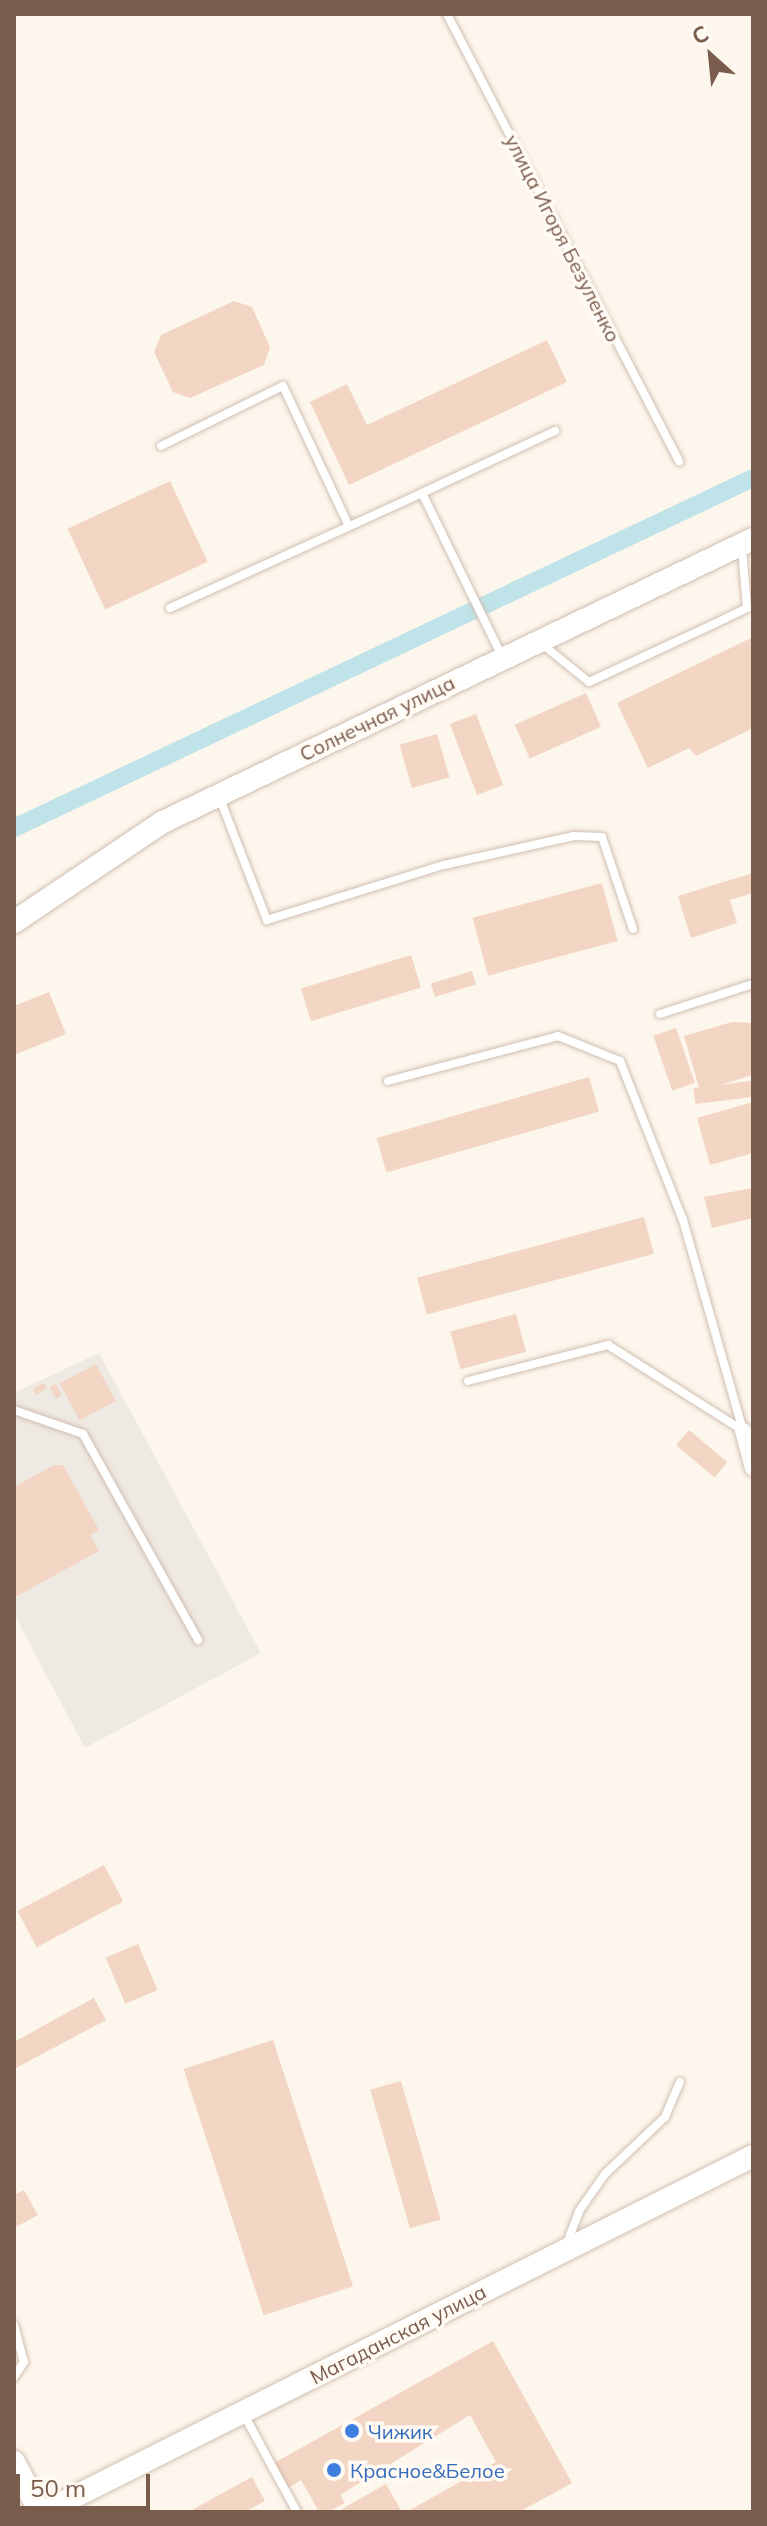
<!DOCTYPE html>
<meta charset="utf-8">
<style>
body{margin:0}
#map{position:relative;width:767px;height:2526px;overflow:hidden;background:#fdf6ec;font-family:Mulish,sans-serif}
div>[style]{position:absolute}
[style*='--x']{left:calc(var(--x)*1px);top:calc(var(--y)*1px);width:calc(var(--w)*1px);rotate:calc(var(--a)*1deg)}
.industrial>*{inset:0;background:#efe9e4}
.canal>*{height:18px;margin:-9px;padding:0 9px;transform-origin:9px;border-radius:9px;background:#bfe3e8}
.building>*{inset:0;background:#f3d5c3;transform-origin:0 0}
.roads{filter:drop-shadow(0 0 2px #d1beb0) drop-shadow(0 0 2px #d1beb0)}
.lane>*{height:8px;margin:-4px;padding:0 4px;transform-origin:4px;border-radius:4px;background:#fff}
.street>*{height:16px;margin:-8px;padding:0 8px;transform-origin:8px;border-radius:8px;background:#fff}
.secondary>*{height:22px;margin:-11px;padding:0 11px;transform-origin:11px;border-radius:11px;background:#fff}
.dots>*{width:22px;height:22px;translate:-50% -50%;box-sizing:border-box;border:4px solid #fffaf3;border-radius:50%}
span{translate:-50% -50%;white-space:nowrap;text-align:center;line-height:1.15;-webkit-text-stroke:7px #fffaf3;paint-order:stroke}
.street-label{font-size:20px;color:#7a5c4d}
.shop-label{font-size:20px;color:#366cbe}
.left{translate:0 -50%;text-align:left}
.frame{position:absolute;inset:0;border:16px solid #7a5c4d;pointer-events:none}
.north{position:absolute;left:671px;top:16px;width:80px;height:80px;-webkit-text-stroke:6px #fffaf3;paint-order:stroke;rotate:333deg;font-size:22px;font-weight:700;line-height:32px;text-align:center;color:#7a5c4d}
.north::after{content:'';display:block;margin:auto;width:28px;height:36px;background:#7a5c4d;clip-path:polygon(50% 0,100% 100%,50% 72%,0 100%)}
.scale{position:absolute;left:16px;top:2474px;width:134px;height:36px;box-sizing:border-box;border:4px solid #7a5c4d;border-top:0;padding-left:10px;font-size:24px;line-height:28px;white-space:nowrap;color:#7a5c4d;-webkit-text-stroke:6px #fffaf3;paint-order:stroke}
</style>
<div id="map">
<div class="industrial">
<i style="clip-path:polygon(99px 1353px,261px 1653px,85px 1748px,14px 1614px,14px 1393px)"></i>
</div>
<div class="canal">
<i style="--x:14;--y:828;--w:818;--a:-25.34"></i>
</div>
<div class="building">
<i style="clip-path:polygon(234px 301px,252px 307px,270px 347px,264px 365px,190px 398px,173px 392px,154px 352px,161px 335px)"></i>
<i style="clip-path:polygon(547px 340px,567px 382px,349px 485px,310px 402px,347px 384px,367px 425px)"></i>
<i style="left:170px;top:481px;width:89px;height:113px;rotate:65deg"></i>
<i style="clip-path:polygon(753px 637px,753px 728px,696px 756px,689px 748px,648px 768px,617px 703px)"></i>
<i style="left:586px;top:693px;width:37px;height:78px;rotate:66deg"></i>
<i style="left:476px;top:714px;width:76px;height:28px;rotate:69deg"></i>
<i style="left:437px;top:734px;width:45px;height:39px;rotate:74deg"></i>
<i style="clip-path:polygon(753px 873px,753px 893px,730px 900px,737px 923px,691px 938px,678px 896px)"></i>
<i style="left:602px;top:883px;width:60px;height:134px;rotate:75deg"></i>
<i style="left:411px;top:955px;width:34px;height:115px;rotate:73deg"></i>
<i style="left:472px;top:971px;width:14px;height:43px;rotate:73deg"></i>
<i style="clip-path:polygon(49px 992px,66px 1034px,14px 1055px,14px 1006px)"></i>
<i style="clip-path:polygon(732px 1022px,753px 1023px,753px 1075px,700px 1091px,684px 1036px)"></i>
<i style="left:676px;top:1028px;width:58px;height:24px;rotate:71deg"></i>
<i style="left:589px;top:1077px;width:36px;height:221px;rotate:74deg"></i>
<i style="left:751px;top:1081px;width:16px;height:58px;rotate:83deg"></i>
<i style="clip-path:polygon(753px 1102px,753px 1153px,710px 1165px,697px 1118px)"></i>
<i style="clip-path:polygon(753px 1188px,753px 1218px,712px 1228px,704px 1197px)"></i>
<i style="left:644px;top:1217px;width:38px;height:235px;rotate:75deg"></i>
<i style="left:516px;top:1314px;width:39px;height:68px;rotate:75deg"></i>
<i style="left:96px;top:1364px;width:42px;height:41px;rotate:62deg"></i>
<i style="clip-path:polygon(44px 1383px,47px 1388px,36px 1395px,33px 1389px)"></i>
<i style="left:56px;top:1384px;width:13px;height:7px;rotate:63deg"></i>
<i style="left:689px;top:1430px;width:50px;height:20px;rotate:40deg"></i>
<i style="clip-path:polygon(54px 1465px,63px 1465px,99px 1530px,90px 1535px,99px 1551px,15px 1597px,14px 1487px)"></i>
<i style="left:104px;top:1865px;width:41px;height:98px;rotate:62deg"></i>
<i style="left:138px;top:1944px;width:50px;height:35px;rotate:67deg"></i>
<i style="clip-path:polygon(94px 1998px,106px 2020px,14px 2069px,14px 2042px)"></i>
<i style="left:273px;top:2040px;width:259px;height:94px;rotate:72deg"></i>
<i style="left:401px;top:2081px;width:144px;height:32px;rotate:74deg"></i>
<i style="clip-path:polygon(24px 2190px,38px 2215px,14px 2228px,14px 2195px)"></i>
<i style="clip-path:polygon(493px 2341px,572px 2483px,519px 2512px,406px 2512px,496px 2462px,470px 2415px,340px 2495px,345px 2503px,328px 2512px,319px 2512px,301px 2480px,288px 2488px,274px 2463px)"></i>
<i style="clip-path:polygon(252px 2477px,265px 2501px,244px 2512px,188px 2512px)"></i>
<i style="clip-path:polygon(386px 2484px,402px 2512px,344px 2512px,342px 2509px)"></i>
</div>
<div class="roads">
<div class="lane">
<i style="--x:447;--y:14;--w:504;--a:62.57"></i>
<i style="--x:161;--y:446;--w:136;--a:-26.2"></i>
<i style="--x:283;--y:386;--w:153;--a:64.8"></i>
<i style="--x:422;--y:493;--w:147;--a:-25"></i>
<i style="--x:170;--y:608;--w:277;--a:-24.5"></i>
<i style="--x:422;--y:493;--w:182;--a:63.9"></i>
<i style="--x:542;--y:644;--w:60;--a:39"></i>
<i style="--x:589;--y:682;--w:138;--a:-24.9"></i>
<i style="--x:714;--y:624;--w:37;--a:-26"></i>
<i style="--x:747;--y:608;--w:59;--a:-94.8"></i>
<i style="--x:220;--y:799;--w:130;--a:68.8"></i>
<i style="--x:267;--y:920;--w:185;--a:-17.3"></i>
<i style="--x:444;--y:865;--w:133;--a:-12.6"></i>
<i style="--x:574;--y:836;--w:28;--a:2"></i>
<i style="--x:602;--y:837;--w:97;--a:71.4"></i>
<i style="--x:660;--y:1014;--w:98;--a:-17.9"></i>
<i style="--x:388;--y:1081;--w:176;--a:-14.8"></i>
<i style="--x:558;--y:1036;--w:67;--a:22"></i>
<i style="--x:620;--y:1061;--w:171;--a:68.4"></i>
<i style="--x:683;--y:1220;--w:219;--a:74.1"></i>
<i style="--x:468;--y:1381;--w:145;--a:-14.4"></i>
<i style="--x:608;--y:1345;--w:159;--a:32.4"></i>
<i style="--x:14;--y:1410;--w:73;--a:19.2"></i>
<i style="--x:83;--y:1434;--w:236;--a:60.8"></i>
<i style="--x:567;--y:2243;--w:34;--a:-69"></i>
<i style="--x:579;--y:2211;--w:45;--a:-54.9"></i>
<i style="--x:605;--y:2174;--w:83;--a:-43.5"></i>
<i style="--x:665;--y:2117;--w:38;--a:-67"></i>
<i style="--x:14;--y:2325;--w:38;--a:75"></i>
<i style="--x:24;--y:2362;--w:18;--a:124"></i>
<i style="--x:243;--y:2413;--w:113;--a:61.4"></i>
</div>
<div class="street">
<i style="--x:743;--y:1431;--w:38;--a:75"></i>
</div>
<div class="secondary">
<i style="--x:14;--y:922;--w:179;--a:-33.9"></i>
<i style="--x:163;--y:822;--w:654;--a:-25.63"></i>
<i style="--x:14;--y:2462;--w:56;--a:62.5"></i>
<i style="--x:44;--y:2512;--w:793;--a:-26.66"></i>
</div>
</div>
<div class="dots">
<i style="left:352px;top:2431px;background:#3f7fe0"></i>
<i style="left:334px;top:2470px;background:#3f7fe0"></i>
</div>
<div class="street-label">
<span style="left:563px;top:238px;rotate:63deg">улица Игоря Безуленко</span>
<span style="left:377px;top:718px;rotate:-26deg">Солнечная улица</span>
<span style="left:398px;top:2334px;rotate:-27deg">Магаданская улица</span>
</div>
<div class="shop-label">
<span class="left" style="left:368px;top:2431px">Чижик</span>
<span class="left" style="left:350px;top:2470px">Красное&amp;Белое</span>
</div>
<div class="frame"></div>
<div class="north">С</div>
<div class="scale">50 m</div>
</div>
